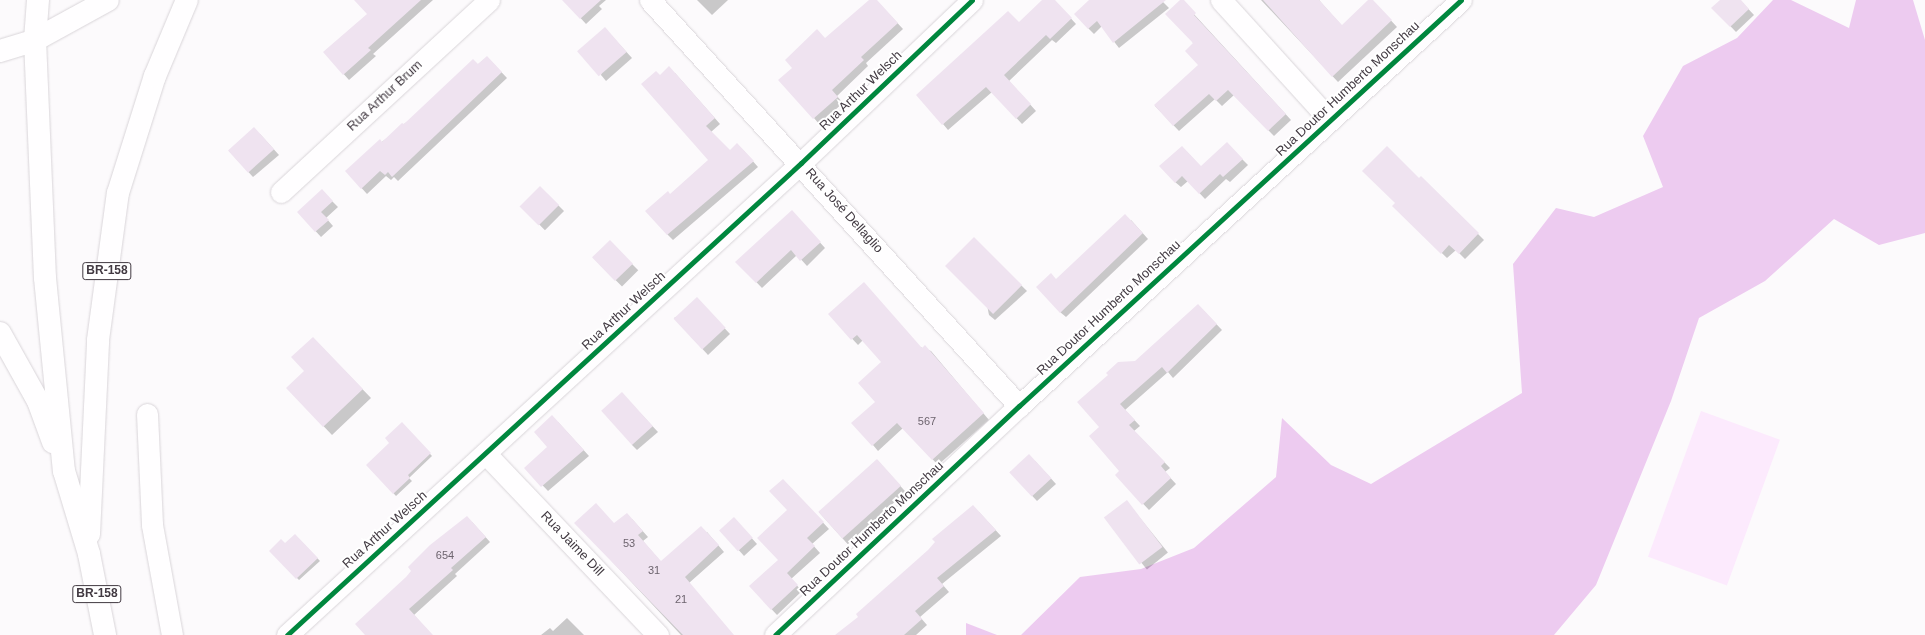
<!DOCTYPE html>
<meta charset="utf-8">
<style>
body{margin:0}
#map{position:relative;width:1925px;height:635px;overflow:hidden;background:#fcfafc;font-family:Helvetica,sans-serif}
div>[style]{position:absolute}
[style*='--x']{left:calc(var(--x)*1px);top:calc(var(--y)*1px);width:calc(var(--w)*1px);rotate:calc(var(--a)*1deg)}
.green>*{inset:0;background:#fceafd;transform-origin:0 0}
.forest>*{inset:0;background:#edcbf0}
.shadow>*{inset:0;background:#0003;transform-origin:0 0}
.building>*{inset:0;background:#efe3f0;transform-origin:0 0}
.roads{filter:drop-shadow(0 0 1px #d9d5d9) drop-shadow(0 0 1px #d9d5d9)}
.minor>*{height:21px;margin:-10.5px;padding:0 10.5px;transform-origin:10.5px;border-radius:10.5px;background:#fffeff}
.major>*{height:22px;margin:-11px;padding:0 11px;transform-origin:11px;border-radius:11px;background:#fffeff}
.highway>*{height:22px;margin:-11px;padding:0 11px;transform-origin:11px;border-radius:11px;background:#fffeff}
.cycleway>*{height:5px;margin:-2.5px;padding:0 2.5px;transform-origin:2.5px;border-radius:2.5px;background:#00873e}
span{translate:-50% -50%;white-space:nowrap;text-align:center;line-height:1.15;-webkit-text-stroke:4px #fff;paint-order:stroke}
.number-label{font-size:11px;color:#6d646e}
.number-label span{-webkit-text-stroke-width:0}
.shield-label span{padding:1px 3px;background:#fff;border:1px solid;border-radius:3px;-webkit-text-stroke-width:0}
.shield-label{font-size:12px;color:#423a42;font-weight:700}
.street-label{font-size:13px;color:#423a42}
</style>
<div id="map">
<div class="green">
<i style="left:1701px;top:411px;width:84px;height:155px;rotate:20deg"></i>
</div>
<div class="forest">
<i style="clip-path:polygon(1773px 0,1791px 0,1849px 28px,1856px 0,1913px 0,1925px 40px,1925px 233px,1879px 245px,1834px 219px,1765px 281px,1699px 318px,1671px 401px,1596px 585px,1554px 635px,1021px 635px,1080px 577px,1141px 569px,1194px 548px,1276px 477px,1282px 418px,1331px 465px,1371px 484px,1522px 393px,1513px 264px,1556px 208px,1594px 217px,1663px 187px,1643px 136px,1683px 66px,1737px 38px)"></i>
<i style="clip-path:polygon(966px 623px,997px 635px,966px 635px)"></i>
</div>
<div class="shadow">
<i style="clip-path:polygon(355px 0,433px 0,373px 54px,376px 56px,349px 80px,324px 52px,368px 14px)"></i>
<i style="clip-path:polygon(564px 0,606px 0,599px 6px,602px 9px,586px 24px)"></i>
<i style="clip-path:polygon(697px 0,728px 0,712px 15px)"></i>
<i style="clip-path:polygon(870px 0,876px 0,903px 29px,866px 63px,868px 66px,837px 96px,843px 103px,819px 124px,814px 118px)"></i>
<i style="clip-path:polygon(1044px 0,1054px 0,1076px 24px,1056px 43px,1052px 40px,1009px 81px,1036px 111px,1022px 124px,992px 92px,948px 130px,943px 124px,1019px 24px)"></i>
<i style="clip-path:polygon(1091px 0,1161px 0,1169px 8px,1119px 48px,1102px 26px,1094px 34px,1088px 28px)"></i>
<i style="clip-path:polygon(1181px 0,1291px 120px,1274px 136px,1234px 95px,1222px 106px,1215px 99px,1179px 131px,1155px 106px,1199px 65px)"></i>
<i style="clip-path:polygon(1261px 0,1319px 0,1342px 26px,1372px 0,1397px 27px,1338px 82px)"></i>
<i style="clip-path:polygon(1722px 0,1740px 0,1754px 15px,1736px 32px,1713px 8px)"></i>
<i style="clip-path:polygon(610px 34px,632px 58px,606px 81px,601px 75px)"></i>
<i style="clip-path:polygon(487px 57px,507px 78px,398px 181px,394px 177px,391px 180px,386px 176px,367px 194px,346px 171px)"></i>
<i style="clip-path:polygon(675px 73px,720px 124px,711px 132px,730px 151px,743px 150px,758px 167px,673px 240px,667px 234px,670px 195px,709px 160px,660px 76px)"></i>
<i style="clip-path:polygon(260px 134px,279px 155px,253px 177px,229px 151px)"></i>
<i style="clip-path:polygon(1227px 144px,1248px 165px,1230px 182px,1226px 179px,1205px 199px,1188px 181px,1181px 187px,1175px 182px,1187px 152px,1201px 167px)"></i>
<i style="clip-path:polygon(1421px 177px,1484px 240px,1465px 259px,1456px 250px,1447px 258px,1393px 206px)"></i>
<i style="left:540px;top:187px;width:34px;height:27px;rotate:45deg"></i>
<i style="clip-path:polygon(327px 196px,338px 207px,326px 218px,333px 226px,321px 237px,298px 212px)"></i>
<i style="clip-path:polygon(797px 217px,825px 248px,807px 266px,797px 255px,762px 288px,737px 262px)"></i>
<i style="clip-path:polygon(1131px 220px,1148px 239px,1066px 317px,1060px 312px)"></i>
<i style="clip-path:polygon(974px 239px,1027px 291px,995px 320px,989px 315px)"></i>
<i style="left:610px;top:242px;width:40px;height:23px;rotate:45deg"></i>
<i style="clip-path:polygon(702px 304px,730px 334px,708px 355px,674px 318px)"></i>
<i style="clip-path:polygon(1198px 305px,1222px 330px,1173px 378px,1168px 372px,1125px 410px,1140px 426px,1134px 431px,1170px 468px,1165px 472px,1176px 484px,1149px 510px,1116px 475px,1121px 471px,1101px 427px,1135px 362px)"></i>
<i style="clip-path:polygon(829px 314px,931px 351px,989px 420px,938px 465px,903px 428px,878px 451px,873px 445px,883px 362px,863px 340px,858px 345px)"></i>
<i style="clip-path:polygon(313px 338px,371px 398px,332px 435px,287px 388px,306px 371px)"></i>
<i style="clip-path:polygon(627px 399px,658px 432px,637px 450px,632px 445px)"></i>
<i style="clip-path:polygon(558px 422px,589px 456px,548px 491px,526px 468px,549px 447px)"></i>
<i style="clip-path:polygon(402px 424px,432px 456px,409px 478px,412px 481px,396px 496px,367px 465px,391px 443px)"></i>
<i style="left:877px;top:460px;width:43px;height:78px;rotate:48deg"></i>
<i style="clip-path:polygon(1035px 461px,1056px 484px,1037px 501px,1010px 472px)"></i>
<i style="clip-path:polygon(789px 486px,829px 529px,812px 544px,820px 553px,791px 579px,802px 591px,777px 615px,750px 586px,779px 560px,789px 511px)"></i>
<i style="left:1127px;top:502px;width:65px;height:27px;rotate:51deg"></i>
<i style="clip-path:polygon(979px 512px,1001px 536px,942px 584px,949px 592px,920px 617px,927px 625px,916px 635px,837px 635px,860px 617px,937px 542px)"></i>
<i style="clip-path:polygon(632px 519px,648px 537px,643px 541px,661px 562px,707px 532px,724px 552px,689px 583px,733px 635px,681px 635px,576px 523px,615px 524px)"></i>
<i style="clip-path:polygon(472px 522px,490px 542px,455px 574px,457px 576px,414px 615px,432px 635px,366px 635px)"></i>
<i style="clip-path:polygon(739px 524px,757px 544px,744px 556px,721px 530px)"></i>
<i style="clip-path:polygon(295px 535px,320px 561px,299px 580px,270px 551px,285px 545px)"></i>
<i style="clip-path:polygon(567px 618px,584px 635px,541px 635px,550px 628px,553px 631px)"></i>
</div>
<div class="building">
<i style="clip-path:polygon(354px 0,421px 0,368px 48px,371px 50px,343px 75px,323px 52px,367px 14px)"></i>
<i style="clip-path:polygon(562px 0,601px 0,580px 19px)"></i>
<i style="clip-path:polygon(869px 0,877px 0,898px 23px,861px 57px,864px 60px,832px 90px,838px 97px,813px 119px,778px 80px,792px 68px,785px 60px,817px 29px,825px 38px)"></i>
<i style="clip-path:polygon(1042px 0,1055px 0,1072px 18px,1050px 39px,1046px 35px,1004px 75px,1031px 104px,1016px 119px,986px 87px,942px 125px,916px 95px,1008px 11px,1019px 22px)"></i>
<i style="clip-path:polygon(1089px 0,1166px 0,1113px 43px,1097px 21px,1088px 29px,1074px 14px)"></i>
<i style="clip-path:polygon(1180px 0,1184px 0,1196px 13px,1194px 15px,1286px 114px,1268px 131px,1228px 90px,1216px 101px,1209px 94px,1173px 126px,1154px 105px,1198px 65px,1185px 51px,1193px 43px,1165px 14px)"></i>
<i style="clip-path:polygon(1263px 0,1319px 0,1342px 25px,1368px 0,1373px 0,1392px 20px,1332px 77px)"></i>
<i style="clip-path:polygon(1720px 0,1741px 0,1749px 9px,1730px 27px,1711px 8px)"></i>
<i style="left:605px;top:27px;width:33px;height:37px;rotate:49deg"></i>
<i style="clip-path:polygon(487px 56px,502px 72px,392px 177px,388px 172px,385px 175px,380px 171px,361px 189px,345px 171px,380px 139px,382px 142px,402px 123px,404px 124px,473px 59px,478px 64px)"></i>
<i style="clip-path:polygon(669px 66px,715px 118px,706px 126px,730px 150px,737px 143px,754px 161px,667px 235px,645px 211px,668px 191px,670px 194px,708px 160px,641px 84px,656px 71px,660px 75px)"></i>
<i style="left:254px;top:127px;width:30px;height:35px;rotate:48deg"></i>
<i style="clip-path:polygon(1227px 142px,1243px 159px,1223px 177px,1220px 174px,1199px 194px,1182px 176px,1175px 183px,1159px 166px,1182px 146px,1201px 166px)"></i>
<i style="clip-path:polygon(1387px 146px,1419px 178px,1421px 176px,1479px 233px,1459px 254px,1449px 245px,1441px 254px,1392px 206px,1395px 203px,1362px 171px)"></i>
<i style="left:540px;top:186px;width:27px;height:29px;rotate:45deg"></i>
<i style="clip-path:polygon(322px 189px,333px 201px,321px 212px,329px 220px,315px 232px,297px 212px)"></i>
<i style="clip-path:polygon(792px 210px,821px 242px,800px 261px,791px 250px,756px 283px,735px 262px)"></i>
<i style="clip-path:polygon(1125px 214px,1143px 233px,1060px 313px,1036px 287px,1051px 273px,1056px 279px)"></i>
<i style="left:974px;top:237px;width:68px;height:41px;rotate:45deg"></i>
<i style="left:610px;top:240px;width:33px;height:25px;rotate:46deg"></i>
<i style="clip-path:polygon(864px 282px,922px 348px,925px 345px,984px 413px,932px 460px,897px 423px,872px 446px,851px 423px,875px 402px,858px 383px,881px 362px,857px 335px,851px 340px,828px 314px)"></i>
<i style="left:697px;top:297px;width:42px;height:32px;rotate:47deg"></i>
<i style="clip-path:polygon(1198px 304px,1217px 324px,1167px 373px,1162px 367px,1120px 404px,1135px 420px,1129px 425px,1165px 462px,1161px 466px,1171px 478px,1142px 505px,1115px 475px,1119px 471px,1089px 436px,1099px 427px,1077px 402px,1108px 375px,1106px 373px,1118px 362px,1135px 361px)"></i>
<i style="clip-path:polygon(313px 337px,363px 389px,323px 427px,286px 388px,304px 371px,291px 357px)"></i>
<i style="left:622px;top:392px;width:46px;height:28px;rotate:48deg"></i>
<i style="clip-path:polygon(552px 415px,584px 450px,541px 487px,524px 468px,547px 447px,534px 432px)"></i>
<i style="clip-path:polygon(402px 422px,431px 453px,408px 475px,410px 478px,393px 494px,366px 465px,389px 443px,385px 438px)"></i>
<i style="left:1029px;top:454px;width:33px;height:27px;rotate:47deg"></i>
<i style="left:877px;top:459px;width:36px;height:79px;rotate:48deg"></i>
<i style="clip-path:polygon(783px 479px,824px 522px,807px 538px,815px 546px,787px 573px,798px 585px,771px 610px,749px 586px,778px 560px,757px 538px,787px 510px,769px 491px)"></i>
<i style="left:1127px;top:500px;width:59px;height:29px;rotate:53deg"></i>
<i style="clip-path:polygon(596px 503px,614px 523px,627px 513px,643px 531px,638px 535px,661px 561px,701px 526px,719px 545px,685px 577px,734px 635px,683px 635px,574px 523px)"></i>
<i style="clip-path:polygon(973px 505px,996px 530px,937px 578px,944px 586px,915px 611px,922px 619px,904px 635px,835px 635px,858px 617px,856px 614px,928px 550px,935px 542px,932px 539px)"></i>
<i style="clip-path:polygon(467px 516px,486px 537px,451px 568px,453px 570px,409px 609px,433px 635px,365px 635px,355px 624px,406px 577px,411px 571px,408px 567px,430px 545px)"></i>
<i style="left:734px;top:517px;width:28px;height:20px;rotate:48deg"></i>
<i style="clip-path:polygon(295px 534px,318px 558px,296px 579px,269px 551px,281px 539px,285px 543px)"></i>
</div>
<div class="roads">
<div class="minor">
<i style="--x:650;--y:0;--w:549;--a:47.73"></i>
<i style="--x:1221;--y:0;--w:162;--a:47.8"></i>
<i style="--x:281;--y:192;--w:283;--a:-42.7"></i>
<i style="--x:147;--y:414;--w:111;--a:87.4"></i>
<i style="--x:152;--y:525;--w:112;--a:79.7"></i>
<i style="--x:486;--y:454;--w:250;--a:46.5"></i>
<i style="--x:287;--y:635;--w:698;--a:-42.56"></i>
<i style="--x:801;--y:163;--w:236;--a:-43.6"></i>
<i style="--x:775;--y:635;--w:335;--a:-43.2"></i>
<i style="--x:1019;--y:406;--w:600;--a:-42.57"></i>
</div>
<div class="major">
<i style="--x:0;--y:51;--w:37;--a:-17"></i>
<i style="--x:35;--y:40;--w:83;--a:-28.7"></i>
</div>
<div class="highway">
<i style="--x:38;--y:0;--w:40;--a:94.3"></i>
<i style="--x:35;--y:40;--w:238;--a:87.6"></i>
<i style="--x:45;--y:278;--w:194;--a:84.4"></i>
<i style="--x:64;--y:471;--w:87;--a:73.2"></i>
<i style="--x:89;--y:554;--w:83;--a:78.8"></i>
<i style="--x:0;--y:333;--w:78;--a:60.8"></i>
<i style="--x:38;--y:401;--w:44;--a:69.9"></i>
<i style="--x:89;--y:534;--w:194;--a:-87.3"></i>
<i style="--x:98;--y:340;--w:148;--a:-82.3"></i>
<i style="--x:118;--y:193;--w:123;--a:-72.5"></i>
<i style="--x:155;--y:76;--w:82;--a:-67.2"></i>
</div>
</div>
<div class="cycleway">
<i style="--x:287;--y:635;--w:698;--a:-42.56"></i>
<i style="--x:801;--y:163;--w:236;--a:-43.6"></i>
<i style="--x:775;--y:635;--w:335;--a:-43.2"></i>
<i style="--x:1019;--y:406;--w:600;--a:-42.57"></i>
</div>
<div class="number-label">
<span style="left:927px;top:421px">567</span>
<span style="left:629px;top:543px">53</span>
<span style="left:445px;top:555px">654</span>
<span style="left:654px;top:570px">31</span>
<span style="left:681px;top:599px">21</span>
</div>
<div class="shield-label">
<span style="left:107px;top:271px">BR-158</span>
<span style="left:97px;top:594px">BR-158</span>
</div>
<div class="street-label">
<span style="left:1348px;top:89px;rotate:-43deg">Rua Doutor Humberto Monschau</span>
<span style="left:861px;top:91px;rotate:-44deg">Rua Arthur Welsch</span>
<span style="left:385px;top:96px;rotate:-43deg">Rua Arthur Brum</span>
<span style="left:844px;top:211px;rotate:48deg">Rua José Dellaglio</span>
<span style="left:1109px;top:308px;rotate:-43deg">Rua Doutor Humberto Monschau</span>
<span style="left:624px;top:311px;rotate:-43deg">Rua Arthur Welsch</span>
<span style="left:872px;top:529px;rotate:-43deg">Rua Doutor Humberto Monschau</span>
<span style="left:385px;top:530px;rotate:-42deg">Rua Arthur Welsch</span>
<span style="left:572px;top:544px;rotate:46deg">Rua Jaime Dill</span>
</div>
</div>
